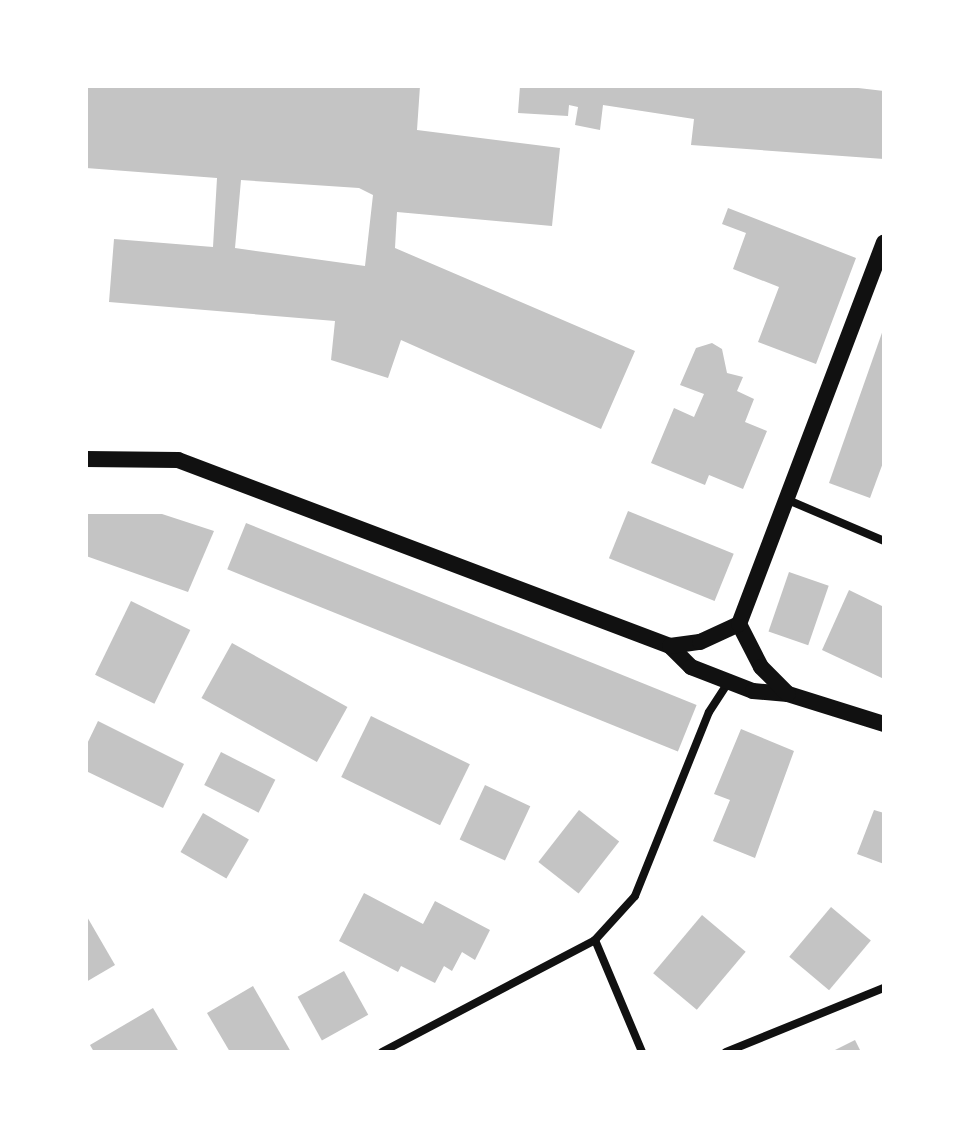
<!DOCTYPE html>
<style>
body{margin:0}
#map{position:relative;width:970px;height:1138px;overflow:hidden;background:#fff;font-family:Arial,sans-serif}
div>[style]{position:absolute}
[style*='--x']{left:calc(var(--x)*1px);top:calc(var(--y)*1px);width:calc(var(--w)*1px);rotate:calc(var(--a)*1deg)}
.building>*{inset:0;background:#c4c4c4;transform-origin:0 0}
.minor>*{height:8px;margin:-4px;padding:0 4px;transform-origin:4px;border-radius:4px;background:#111}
.secondary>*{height:16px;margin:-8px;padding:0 8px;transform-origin:8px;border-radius:8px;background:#111}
span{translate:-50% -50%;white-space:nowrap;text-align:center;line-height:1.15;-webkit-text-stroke:6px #fff;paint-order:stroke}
.frame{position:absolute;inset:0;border:88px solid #fff;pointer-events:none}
</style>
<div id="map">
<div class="building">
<i style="clip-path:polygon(evenodd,86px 86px,420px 86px,417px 130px,560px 148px,552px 226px,397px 212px,395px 248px,635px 351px,601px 429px,401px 340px,388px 378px,331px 360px,335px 321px,109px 302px,114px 239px,213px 247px,217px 178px,86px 168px,86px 86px,241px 180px,359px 188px,373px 195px,365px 266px,235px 248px,241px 180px)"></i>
<i style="clip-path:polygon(520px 86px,841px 86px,884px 91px,884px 159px,691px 145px,694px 119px,603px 105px,600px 130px,575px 125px,578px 107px,569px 105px,568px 116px,518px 113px)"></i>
<i style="clip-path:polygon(728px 208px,856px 258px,816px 364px,758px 342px,779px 287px,733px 269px,746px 233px,722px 224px)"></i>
<i style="clip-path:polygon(884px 327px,884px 460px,870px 498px,829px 483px)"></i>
<i style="clip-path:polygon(712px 343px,722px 349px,727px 373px,743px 377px,737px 391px,754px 399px,745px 422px,767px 431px,743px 489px,709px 475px,705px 485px,651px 463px,674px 408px,694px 417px,704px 394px,680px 385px,696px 348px)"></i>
<i style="left:628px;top:511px;width:114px;height:51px;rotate:22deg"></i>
<i style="clip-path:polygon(86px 514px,162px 514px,214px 531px,188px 592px,86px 556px)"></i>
<i style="left:246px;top:523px;width:486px;height:50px;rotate:22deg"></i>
<i style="left:789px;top:572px;width:42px;height:63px;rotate:19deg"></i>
<i style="clip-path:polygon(849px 590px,884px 607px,884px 679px,822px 650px)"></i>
<i style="left:131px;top:601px;width:66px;height:82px;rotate:26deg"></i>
<i style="left:232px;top:643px;width:132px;height:63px;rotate:29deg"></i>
<i style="left:371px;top:716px;width:110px;height:68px;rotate:26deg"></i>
<i style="clip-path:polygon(98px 721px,184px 764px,163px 808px,86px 771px,86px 746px)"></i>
<i style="clip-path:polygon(741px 729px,794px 751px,755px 858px,713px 841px,730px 800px,714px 794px)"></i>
<i style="left:221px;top:752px;width:61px;height:37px;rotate:27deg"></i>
<i style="left:485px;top:785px;width:50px;height:60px;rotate:25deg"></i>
<i style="left:579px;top:810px;width:51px;height:66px;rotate:38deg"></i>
<i style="clip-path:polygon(874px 810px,884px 813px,884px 864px,857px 854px)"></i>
<i style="left:203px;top:813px;width:53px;height:45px;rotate:30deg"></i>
<i style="clip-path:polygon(364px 893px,423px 924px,435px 901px,490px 930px,475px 960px,462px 952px,452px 971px,444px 966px,435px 983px,401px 966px,398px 972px,339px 941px)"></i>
<i style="left:831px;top:907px;width:52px;height:65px;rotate:40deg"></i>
<i style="clip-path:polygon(86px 915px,115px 965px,86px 982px)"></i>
<i style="left:702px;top:915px;width:57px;height:76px;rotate:40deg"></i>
<i style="left:344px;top:971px;width:50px;height:53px;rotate:61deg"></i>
<i style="clip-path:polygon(253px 986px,291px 1052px,230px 1052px,207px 1013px)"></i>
<i style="clip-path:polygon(153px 1008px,179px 1052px,94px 1052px,90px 1045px)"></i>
<i style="clip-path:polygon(855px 1040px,861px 1052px,831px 1052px)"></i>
</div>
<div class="minor">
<i style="--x:788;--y:500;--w:104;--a:23.1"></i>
<i style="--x:595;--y:940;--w:121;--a:67.2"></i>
<i style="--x:382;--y:1052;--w:241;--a:-27.7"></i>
<i style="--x:595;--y:940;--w:59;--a:-47.7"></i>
<i style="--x:635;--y:896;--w:198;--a:-68.1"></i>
<i style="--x:709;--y:712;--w:37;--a:-57"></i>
<i style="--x:726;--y:1052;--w:170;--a:-22.1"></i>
</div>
<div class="secondary">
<i style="--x:86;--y:459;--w:92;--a:0.6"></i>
<i style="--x:178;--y:460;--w:526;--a:20.71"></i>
<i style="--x:670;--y:646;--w:30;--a:45"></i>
<i style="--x:691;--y:667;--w:66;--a:21.2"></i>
<i style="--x:753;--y:691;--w:35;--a:5"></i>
<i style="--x:788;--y:694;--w:101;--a:17.4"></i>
<i style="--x:739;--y:624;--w:48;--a:62.9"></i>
<i style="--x:761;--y:667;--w:38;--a:45"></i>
<i style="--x:670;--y:646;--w:30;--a:-8"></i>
<i style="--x:700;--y:642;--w:43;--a:-24.8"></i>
<i style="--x:739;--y:624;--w:408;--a:-69.2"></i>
</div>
<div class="frame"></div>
</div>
